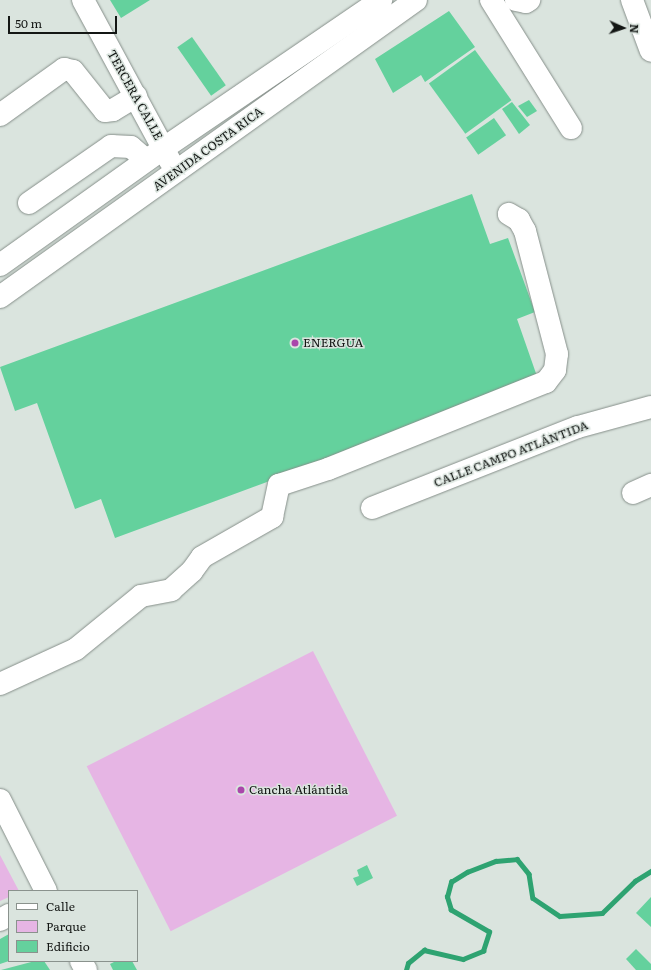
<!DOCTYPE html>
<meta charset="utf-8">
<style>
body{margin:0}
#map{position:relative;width:651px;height:970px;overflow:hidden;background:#dae4de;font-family:Literata,serif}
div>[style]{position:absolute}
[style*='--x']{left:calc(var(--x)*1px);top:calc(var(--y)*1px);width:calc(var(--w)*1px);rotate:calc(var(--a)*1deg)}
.green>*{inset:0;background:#e6b5e4;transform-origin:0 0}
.stream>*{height:4.5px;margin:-2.25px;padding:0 2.25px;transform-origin:2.25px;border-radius:2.25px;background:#2ea371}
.building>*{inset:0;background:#64d19d;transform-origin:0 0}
.roads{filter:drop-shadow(0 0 1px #868f8a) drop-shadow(0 0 1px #868f8a)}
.minor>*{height:22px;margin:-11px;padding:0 11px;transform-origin:11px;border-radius:11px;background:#fff}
.dots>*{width:11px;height:11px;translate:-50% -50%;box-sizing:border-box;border:2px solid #dae4de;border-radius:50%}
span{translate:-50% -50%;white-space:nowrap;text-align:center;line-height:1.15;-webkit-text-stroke:3px #dae4de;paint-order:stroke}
.street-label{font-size:12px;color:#131614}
.poi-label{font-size:12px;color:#131614}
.left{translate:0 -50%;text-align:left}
.legend{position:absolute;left:8px;top:890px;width:130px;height:72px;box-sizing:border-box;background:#dae4de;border:1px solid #8a928d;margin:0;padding:5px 7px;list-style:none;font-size:12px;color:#131614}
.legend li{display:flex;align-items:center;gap:8px;height:20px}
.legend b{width:20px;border:1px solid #8a928d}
.north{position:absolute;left:603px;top:8px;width:40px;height:40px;-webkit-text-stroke:3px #dae4de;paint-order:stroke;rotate:93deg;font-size:11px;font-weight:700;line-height:16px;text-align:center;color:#131614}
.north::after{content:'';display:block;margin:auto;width:14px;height:18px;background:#131614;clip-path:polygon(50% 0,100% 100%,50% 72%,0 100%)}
.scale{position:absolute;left:8px;top:16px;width:109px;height:18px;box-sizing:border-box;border:2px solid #131614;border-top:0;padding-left:5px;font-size:12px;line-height:14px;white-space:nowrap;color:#131614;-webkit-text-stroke:3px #dae4de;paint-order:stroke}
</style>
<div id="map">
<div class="green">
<i style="left:313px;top:651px;width:185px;height:254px;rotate:63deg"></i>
<i style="clip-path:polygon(0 855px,19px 891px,9px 891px,9px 897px,0 901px)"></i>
</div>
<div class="stream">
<i style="--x:406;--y:970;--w:7;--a:-74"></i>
<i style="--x:408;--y:963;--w:21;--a:-39"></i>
<i style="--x:424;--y:950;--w:40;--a:13"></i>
<i style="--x:463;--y:959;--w:22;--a:-22"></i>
<i style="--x:483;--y:951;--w:20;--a:-72"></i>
<i style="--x:489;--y:932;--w:44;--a:-149.9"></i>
<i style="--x:451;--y:910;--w:14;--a:-107"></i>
<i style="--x:447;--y:897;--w:16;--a:-75"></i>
<i style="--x:451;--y:882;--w:19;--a:-32"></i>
<i style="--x:467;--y:872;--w:31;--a:-21"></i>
<i style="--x:496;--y:861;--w:21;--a:-5"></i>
<i style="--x:517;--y:859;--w:19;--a:51"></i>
<i style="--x:529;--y:874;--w:24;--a:81"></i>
<i style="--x:533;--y:898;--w:32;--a:34"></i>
<i style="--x:560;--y:916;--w:42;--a:-4.1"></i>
<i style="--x:602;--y:913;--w:46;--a:-44.1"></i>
<i style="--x:635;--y:881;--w:19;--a:-32"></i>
</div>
<div class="building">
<i style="clip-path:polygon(110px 0,150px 0,121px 18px)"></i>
<i style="clip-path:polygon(449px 11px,475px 47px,425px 82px,421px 75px,393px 93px,375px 59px)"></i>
<i style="left:192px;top:37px;width:59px;height:18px;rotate:55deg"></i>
<i style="left:475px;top:50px;width:62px;height:57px;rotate:54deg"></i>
<i style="clip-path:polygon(529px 100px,537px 111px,527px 117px,518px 106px)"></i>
<i style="clip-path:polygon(512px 102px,530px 125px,519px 134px,502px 109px)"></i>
<i style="left:494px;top:118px;width:21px;height:34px;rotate:55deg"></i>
<i style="clip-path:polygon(472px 194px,490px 244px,508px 238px,535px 312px,517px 319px,539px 382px,115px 538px,101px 499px,75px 509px,37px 403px,15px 411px,0 367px)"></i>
<i style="clip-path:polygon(367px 865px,373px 878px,357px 886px,353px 878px,359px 876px,357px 870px)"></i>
<i style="clip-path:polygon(651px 897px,651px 927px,636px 913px)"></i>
<i style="clip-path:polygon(9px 934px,9px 961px,0 964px,0 939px)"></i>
<i style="clip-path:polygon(636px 949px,651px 964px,651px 970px,636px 970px,626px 959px)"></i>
<i style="clip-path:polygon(35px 961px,44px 961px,50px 970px,1px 970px)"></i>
<i style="clip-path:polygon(116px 961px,132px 961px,137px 970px,113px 970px,110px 964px)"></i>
</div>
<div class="roads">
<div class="minor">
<i style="--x:83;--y:0;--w:183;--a:61.6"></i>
<i style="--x:491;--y:0;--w:151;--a:58"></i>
<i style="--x:516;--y:0;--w:10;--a:11"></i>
<i style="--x:526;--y:2;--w:4;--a:-34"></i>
<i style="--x:632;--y:0;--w:54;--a:69.6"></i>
<i style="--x:0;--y:115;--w:79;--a:-35.7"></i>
<i style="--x:64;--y:69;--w:9;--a:13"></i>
<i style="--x:73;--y:71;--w:51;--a:51.3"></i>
<i style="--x:105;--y:111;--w:8;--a:-7"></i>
<i style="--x:113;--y:110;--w:27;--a:-31"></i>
<i style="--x:29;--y:203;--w:100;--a:-34.8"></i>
<i style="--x:111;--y:146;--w:20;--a:3"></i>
<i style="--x:131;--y:147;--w:20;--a:41"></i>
<i style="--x:0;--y:265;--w:201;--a:-35.5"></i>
<i style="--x:164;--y:148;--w:263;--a:-34.3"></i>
<i style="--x:0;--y:297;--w:511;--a:-35.52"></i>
<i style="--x:633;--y:493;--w:20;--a:-24"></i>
<i style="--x:372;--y:508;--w:221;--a:-21.5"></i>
<i style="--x:578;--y:427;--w:76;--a:-15.3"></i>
<i style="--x:0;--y:684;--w:84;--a:-24.7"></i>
<i style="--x:76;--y:649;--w:84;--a:-39.2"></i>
<i style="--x:141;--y:596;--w:31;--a:-11"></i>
<i style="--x:171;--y:590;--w:28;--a:-42"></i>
<i style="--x:192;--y:571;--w:17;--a:-54"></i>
<i style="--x:202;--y:557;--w:81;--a:-29.7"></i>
<i style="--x:272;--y:517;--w:33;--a:-78"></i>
<i style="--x:279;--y:485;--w:52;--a:-18.1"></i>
<i style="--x:328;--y:469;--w:235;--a:-21.8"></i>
<i style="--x:546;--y:382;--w:15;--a:-53"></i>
<i style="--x:555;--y:370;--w:16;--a:-83"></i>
<i style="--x:557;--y:354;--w:127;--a:-104.6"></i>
<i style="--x:525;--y:231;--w:13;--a:-119"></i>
<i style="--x:519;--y:220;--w:12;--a:-149"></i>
<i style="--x:0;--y:800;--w:102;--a:63.2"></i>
<i style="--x:0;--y:920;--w:10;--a:-29"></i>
<i style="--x:81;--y:961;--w:10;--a:61"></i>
</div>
</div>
<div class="dots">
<i style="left:295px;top:343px;background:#aa46ab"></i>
<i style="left:241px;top:790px;background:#aa46ab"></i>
</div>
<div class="street-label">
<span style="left:135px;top:95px;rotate:61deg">TERCERA CALLE</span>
<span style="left:208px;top:149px;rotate:-36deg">AVENIDA COSTA RICA</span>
<span style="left:511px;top:454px;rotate:-21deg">CALLE CAMPO ATLÁNTIDA</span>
</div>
<div class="poi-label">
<span class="left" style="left:303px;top:343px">ENERGUA</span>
<span class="left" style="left:249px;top:790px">Cancha Atlántida</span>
</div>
<ul class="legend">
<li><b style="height:5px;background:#fff"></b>Calle</li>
<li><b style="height:11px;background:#e6b5e4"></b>Parque</li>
<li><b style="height:11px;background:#64d19d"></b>Edificio</li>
</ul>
<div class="north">N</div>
<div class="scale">50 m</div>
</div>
